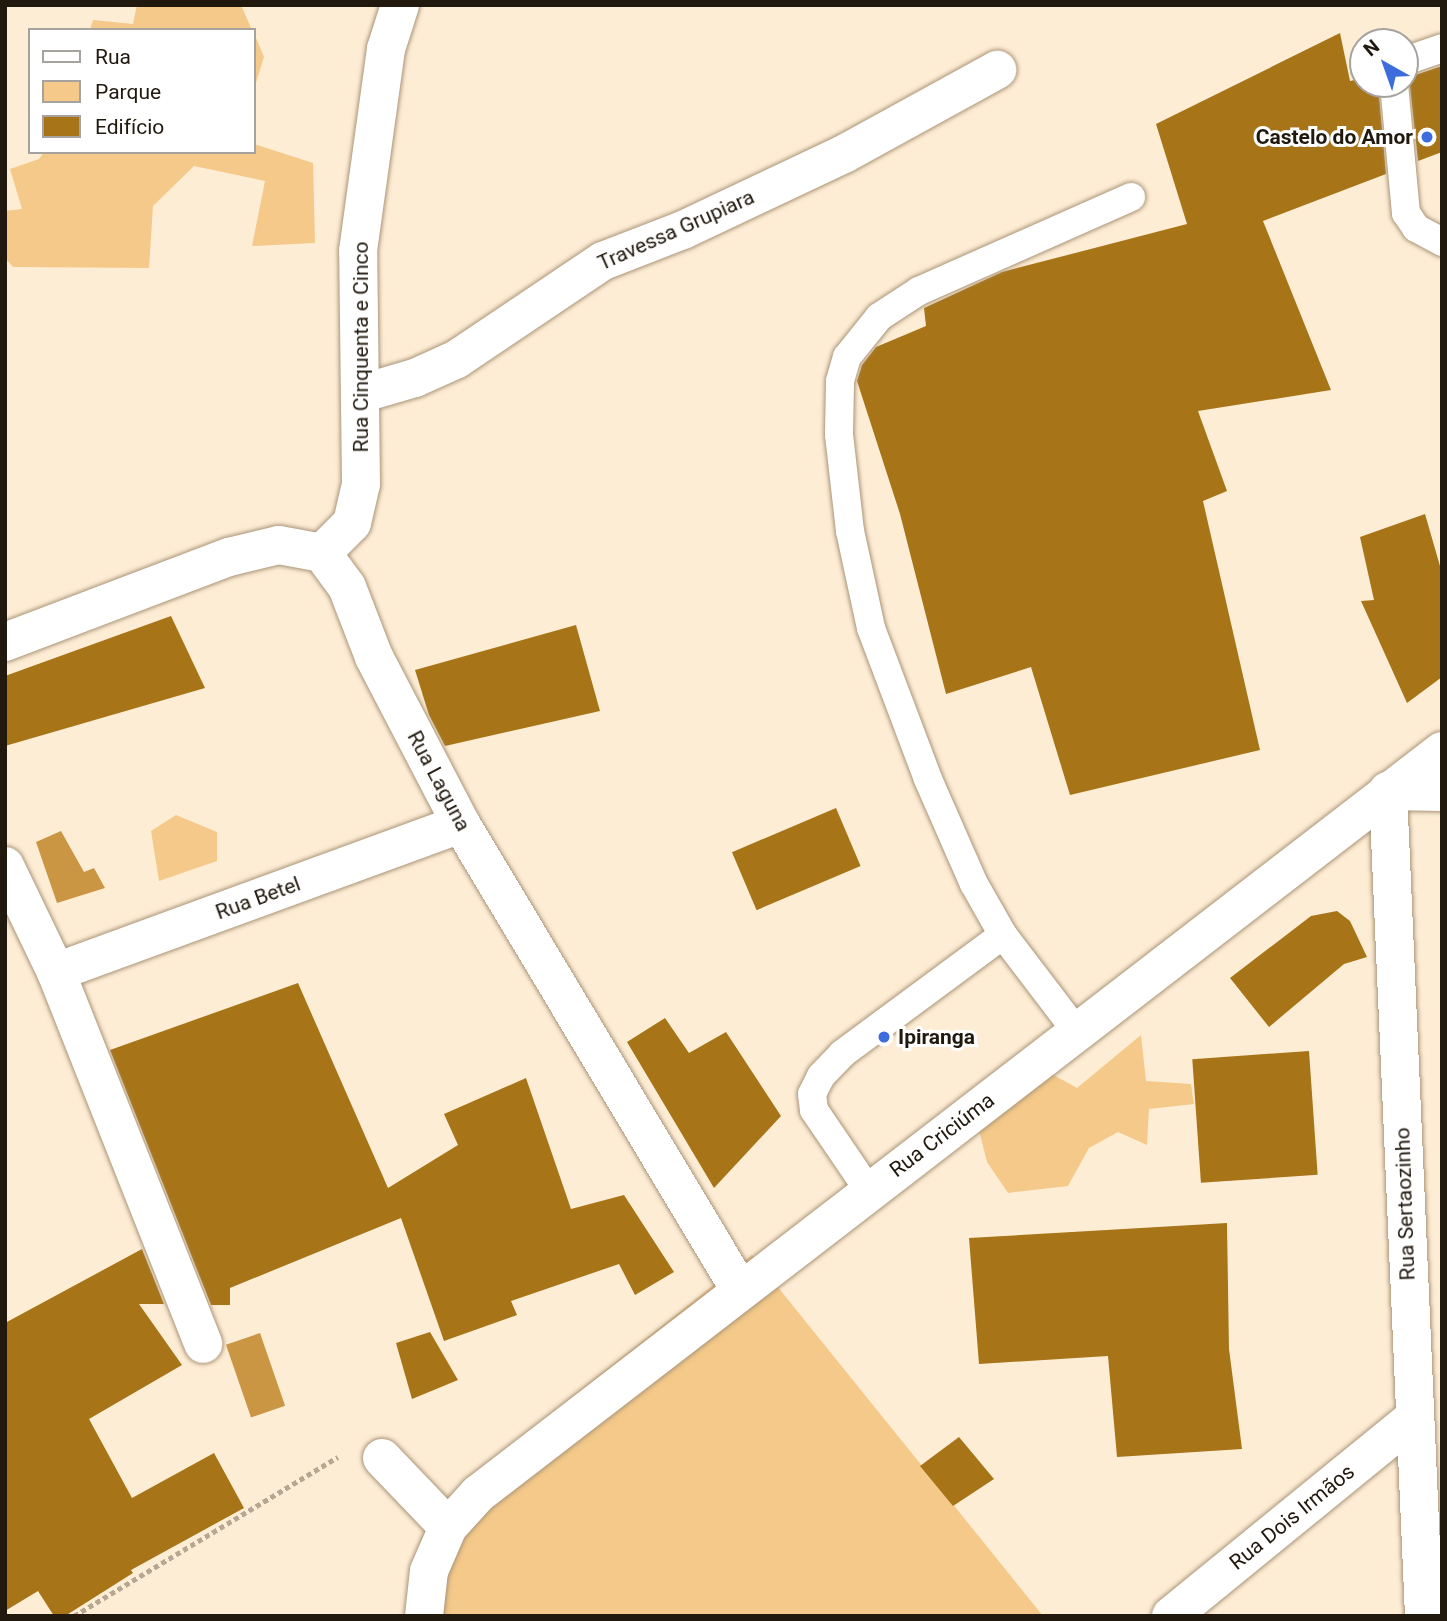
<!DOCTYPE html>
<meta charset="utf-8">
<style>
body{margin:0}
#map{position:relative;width:1447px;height:1621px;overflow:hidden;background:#feedd5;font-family:Roboto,sans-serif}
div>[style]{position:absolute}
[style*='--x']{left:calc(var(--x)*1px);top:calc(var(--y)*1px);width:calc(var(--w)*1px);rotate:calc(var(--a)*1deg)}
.green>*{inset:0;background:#f4c989}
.water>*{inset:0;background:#cb9643;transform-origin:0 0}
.building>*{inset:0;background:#a77418;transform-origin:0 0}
.path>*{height:4.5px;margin-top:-2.25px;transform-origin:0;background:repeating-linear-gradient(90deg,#b5a793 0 5px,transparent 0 8.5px)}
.roads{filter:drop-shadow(0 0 2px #a99579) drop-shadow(0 0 2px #a99579)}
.lane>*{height:28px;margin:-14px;padding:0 14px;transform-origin:14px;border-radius:14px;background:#fff}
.street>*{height:38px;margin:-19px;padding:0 19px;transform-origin:19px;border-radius:19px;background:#fff}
.secondary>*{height:38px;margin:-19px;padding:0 19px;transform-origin:19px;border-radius:19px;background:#fff}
.dots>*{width:19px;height:19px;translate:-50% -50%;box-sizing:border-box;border:4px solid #fff;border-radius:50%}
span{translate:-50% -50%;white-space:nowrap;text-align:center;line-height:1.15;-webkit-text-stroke:6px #fff;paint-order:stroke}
.poi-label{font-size:21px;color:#21190e;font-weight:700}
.right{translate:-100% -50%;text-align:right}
.left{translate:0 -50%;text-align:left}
.street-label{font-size:21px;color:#21190e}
.frame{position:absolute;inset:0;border:7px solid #21190e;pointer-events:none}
.legend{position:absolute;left:28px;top:28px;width:228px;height:126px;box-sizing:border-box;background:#fff;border:2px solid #a6a39f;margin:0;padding:9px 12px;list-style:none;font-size:21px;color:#21190e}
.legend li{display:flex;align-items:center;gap:14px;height:35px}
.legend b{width:35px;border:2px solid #a6a39f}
.north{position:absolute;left:1349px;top:28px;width:70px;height:70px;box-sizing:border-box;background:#fff;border:2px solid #a6a39f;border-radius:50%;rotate:320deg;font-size:19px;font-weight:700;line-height:28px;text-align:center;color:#21190e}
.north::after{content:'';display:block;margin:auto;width:24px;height:32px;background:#3d6cdd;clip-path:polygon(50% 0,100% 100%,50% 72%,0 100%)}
</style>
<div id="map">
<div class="green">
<i style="clip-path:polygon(137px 5px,241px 5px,252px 30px,90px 30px,93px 20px,133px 24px)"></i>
<i style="clip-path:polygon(254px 33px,264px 57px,254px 89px)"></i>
<i style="clip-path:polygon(254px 144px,313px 163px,315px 243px,252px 246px,265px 181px,194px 166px,153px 206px,149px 268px,13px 267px,5px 258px,5px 211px,22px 209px,10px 169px,39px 159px,44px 152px,254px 152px)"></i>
<i style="clip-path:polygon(176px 815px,217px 832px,217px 861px,159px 881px,151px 831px)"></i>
<i style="clip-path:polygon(1141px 1035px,1146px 1081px,1191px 1084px,1194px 1104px,1149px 1109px,1147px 1145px,1118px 1132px,1089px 1148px,1068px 1186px,1008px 1193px,987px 1162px,978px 1126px,1043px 1069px,1077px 1088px)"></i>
<i style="clip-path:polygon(752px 1255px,1043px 1616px,422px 1616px,421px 1538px,470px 1477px)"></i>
</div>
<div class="water">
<i style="clip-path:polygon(61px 831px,84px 872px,94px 868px,105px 888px,57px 903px,36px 842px)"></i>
<i style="left:260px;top:1333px;width:77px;height:36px;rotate:71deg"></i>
</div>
<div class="building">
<i style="clip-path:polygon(1340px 33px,1350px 81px,1363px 78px,1363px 84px,1378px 84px,1386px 174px,1263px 221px,1331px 390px,1198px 411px,1227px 491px,1203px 501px,1260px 750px,1070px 795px,1031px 667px,946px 694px,900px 514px,857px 381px,862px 365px,876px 347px,926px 326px,924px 308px,1002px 272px,1187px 224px,1156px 124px)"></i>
<i style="clip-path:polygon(1442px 66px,1442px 152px,1418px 161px,1409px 77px)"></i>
<i style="clip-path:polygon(1425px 514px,1442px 573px,1442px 677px,1407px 703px,1361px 601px,1374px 600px,1360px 537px)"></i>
<i style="clip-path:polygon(171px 616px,205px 688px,5px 746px,5px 676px)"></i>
<i style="clip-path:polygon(576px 625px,600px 711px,445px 746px,429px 715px,415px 670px)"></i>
<i style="left:836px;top:808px;width:63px;height:113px;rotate:67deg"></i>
<i style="clip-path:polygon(1337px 911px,1350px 921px,1367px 957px,1344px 964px,1269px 1027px,1230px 978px,1311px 916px)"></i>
<i style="clip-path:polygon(298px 983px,388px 1188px,458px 1145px,444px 1114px,526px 1078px,571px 1209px,624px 1195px,674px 1272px,635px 1295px,619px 1264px,511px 1301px,517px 1315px,444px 1341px,401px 1218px,230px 1288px,230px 1305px,211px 1305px,110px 1050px)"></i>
<i style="clip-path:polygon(665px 1018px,689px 1053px,726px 1032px,781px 1116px,714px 1188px,627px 1042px)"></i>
<i style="left:1309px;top:1051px;width:124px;height:117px;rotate:86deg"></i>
<i style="clip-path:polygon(1227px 1223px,1229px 1349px,1242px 1449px,1117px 1457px,1108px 1356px,979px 1364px,969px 1238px)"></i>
<i style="clip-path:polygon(142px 1249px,164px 1304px,139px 1304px,182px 1365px,89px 1419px,132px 1498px,214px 1453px,244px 1508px,131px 1570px,133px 1573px,65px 1616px,54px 1616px,38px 1591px,5px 1611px,5px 1323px)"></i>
<i style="clip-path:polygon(430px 1332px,458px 1380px,412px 1399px,396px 1343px)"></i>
<i style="clip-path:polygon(959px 1437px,994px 1479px,953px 1506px,920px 1466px)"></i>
</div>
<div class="path">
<i style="--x:74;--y:1616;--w:308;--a:-31.1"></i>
</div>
<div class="roads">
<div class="lane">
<i style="--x:1405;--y:61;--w:39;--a:-19"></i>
<i style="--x:1394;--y:84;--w:130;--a:84.7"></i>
<i style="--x:1406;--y:213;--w:18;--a:56"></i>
<i style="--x:1416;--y:228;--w:30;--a:28"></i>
<i style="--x:1077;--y:1032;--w:122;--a:-127.3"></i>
<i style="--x:1003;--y:935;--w:59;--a:-119.6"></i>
<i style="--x:974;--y:884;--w:115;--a:-113.7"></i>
<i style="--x:928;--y:779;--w:161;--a:-110.7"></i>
<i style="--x:871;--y:628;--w:99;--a:-102.2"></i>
<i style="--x:850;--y:531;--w:98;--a:-96.5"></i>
<i style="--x:839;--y:434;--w:53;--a:-88.9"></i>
<i style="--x:840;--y:381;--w:25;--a:-74"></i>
<i style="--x:847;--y:357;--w:51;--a:-51.3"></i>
<i style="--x:879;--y:317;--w:48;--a:-33"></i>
<i style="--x:919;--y:291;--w:232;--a:-23.9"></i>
<i style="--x:869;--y:1191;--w:98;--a:-124.2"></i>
<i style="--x:814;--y:1110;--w:16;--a:-97"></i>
<i style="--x:812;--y:1094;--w:20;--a:-63"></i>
<i style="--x:821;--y:1076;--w:30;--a:-46"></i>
<i style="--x:842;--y:1054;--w:200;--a:-36.5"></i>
</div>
<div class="street">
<i style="--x:360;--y:394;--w:57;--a:-16.2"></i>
<i style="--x:415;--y:378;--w:46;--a:-24.3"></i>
<i style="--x:457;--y:359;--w:176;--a:-33.9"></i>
<i style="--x:603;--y:261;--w:86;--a:-21.2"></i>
<i style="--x:683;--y:230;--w:178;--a:-25.3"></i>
<i style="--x:844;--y:154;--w:175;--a:-28.8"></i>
<i style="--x:322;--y:553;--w:42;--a:-45"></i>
<i style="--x:352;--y:523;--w:40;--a:-77"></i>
<i style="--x:361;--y:484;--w:233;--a:-90.7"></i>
<i style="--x:358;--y:251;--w:204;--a:-82.1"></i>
<i style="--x:386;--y:49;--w:46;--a:-72.3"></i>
<i style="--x:5;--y:642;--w:240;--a:-20.8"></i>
<i style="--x:229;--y:557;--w:51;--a:-13.5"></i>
<i style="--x:279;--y:545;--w:44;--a:10.5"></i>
<i style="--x:322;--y:553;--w:42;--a:53.7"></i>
<i style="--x:347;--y:587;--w:75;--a:68.9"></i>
<i style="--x:374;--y:657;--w:188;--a:62.5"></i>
<i style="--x:461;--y:824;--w:543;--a:59.09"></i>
<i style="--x:1388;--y:791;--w:826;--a:87.5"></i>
<i style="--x:5;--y:866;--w:118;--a:64.3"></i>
<i style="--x:56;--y:972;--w:400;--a:68.4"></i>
<i style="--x:56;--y:972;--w:431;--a:-20.1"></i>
<i style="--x:382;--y:1458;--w:95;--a:46.3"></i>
<i style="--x:1171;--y:1616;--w:313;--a:-39.2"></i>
</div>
<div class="secondary">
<i style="--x:1388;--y:791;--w:54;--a:1.1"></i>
<i style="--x:424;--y:1616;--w:45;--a:-83.7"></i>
<i style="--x:429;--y:1571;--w:48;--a:-66.6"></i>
<i style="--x:448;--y:1527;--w:45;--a:-47.7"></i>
<i style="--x:478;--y:1494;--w:1217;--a:-37.62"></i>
</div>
</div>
<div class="dots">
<i style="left:1427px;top:137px;background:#3d6cdd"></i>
<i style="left:884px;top:1037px;background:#3d6cdd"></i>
</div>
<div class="poi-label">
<span class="right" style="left:1413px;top:137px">Castelo do Amor</span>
<span class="left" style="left:898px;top:1037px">Ipiranga</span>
</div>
<div class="street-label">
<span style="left:676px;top:230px;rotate:-24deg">Travessa Grupiara</span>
<span style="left:361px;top:347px;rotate:-90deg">Rua Cinquenta e Cinco</span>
<span style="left:439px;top:781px;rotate:62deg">Rua Laguna</span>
<span style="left:258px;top:898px;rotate:-20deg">Rua Betel</span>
<span style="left:942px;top:1135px;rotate:-37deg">Rua Criciúma</span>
<span style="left:1405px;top:1204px;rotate:-92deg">Rua Sertaozinho</span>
<span style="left:1292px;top:1517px;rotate:-39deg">Rua Dois Irmãos</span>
</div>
<div class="frame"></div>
<ul class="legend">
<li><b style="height:9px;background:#fff"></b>Rua</li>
<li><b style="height:19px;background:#f4c989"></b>Parque</li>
<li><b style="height:19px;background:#a77418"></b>Edifício</li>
</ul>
<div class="north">N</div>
</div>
